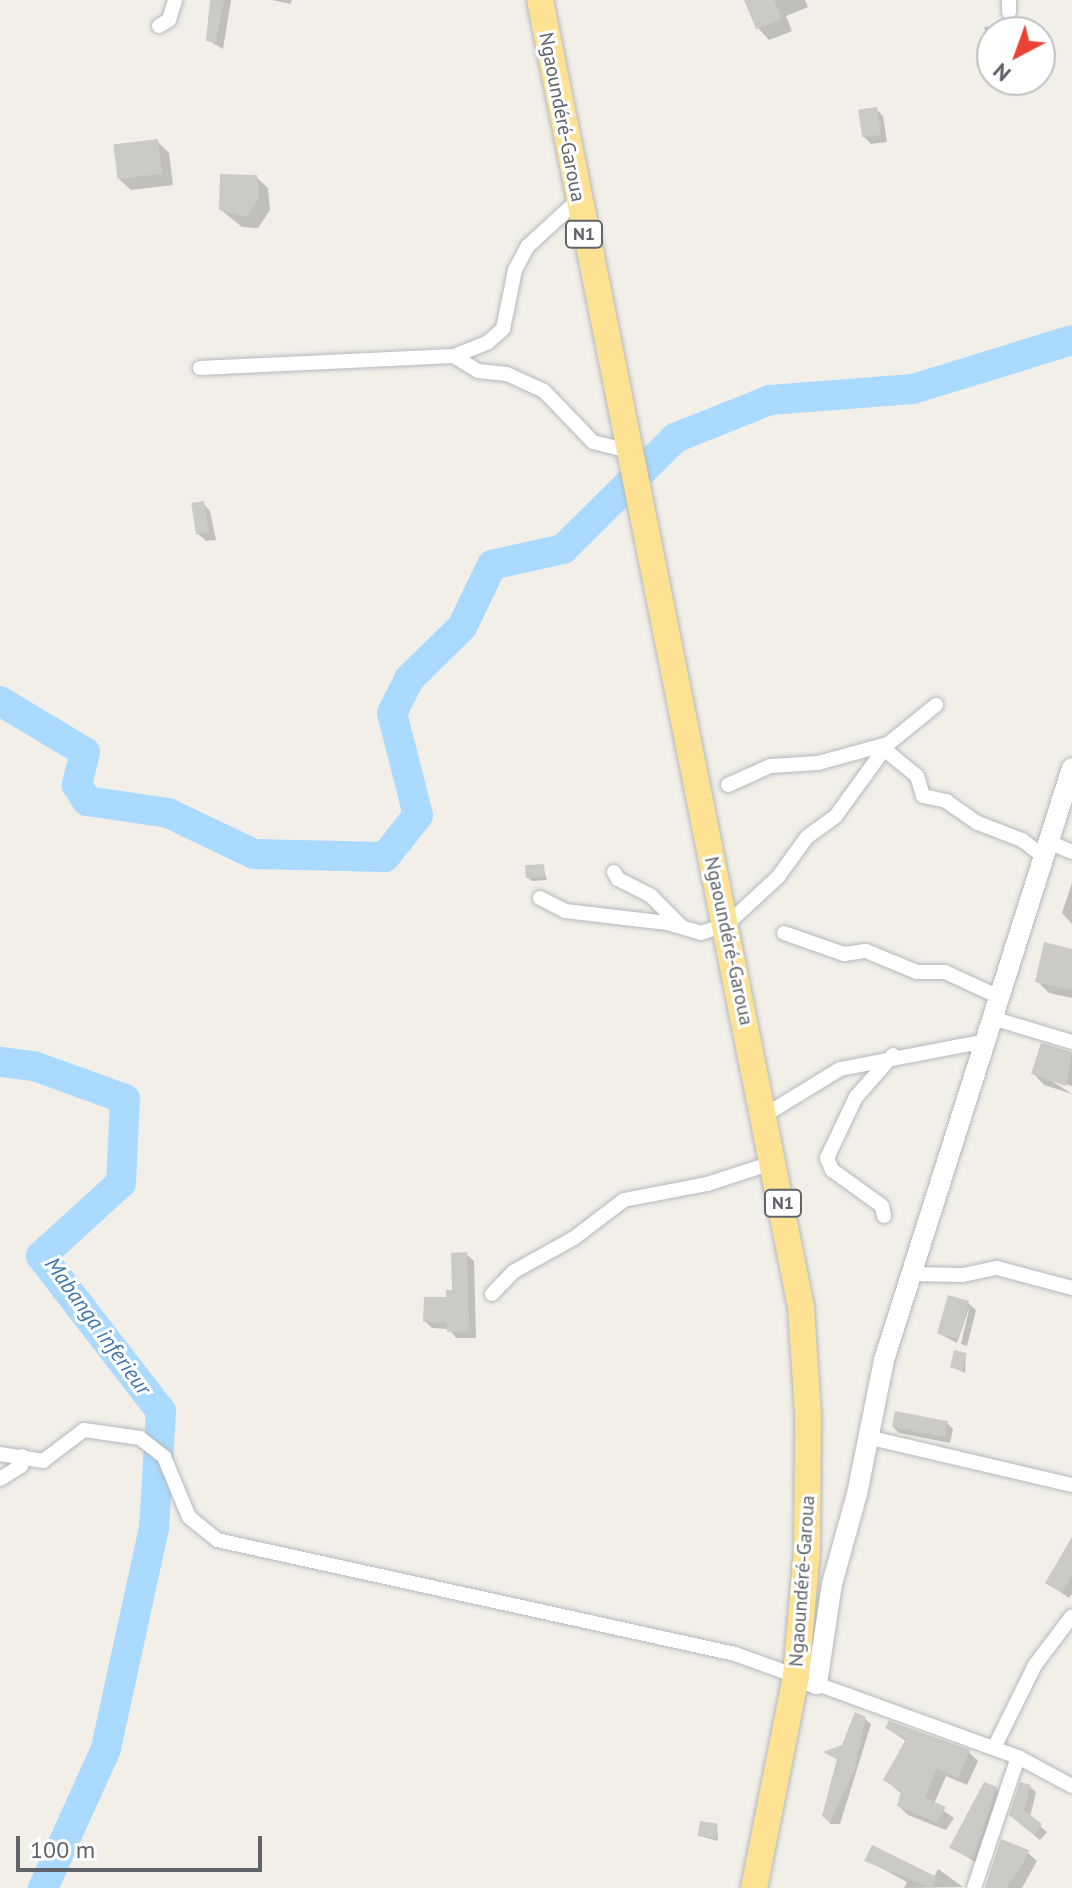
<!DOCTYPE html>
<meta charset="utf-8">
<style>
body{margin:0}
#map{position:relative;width:1072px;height:1888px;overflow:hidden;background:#f1efe8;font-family:"PT Sans",sans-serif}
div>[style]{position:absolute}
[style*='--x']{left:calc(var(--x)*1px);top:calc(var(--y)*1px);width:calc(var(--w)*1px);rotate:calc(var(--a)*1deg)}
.shadow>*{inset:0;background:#0003}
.river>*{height:30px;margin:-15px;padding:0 15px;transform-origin:15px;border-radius:15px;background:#aadaff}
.building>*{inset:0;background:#cccac5;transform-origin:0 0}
.roads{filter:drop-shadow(0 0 2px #b5b8bc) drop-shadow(0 0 2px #b5b8bc)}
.street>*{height:14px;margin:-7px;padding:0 7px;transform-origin:7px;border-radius:7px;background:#fff}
.secondary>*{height:20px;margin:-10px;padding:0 10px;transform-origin:10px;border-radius:10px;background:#fff}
.highway>*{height:26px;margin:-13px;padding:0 13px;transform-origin:13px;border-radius:13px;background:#fde293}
span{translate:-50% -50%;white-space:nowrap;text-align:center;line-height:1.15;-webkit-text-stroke:6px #fff;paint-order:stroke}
.shield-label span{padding:2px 6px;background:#fff;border:2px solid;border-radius:6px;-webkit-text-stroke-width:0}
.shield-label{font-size:18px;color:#5f6368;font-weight:700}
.street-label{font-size:20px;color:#5f6368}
.water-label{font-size:22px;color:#4174aa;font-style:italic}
.north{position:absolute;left:976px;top:16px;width:80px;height:80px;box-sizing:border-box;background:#fff;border:2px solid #bfc1c3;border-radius:50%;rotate:221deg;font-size:22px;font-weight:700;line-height:32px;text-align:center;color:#5f6368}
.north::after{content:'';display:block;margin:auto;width:28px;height:36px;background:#ea4335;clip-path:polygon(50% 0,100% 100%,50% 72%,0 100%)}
.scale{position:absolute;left:16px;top:1836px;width:246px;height:36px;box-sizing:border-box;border:4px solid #5f6368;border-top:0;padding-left:10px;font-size:24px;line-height:28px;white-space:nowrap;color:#5f6368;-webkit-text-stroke:6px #fff;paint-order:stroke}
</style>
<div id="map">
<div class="shadow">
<i style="clip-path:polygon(215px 0,231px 0,223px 49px,208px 40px)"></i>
<i style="clip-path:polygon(272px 0,292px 0,290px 4px)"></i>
<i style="clip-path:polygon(746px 0,805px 0,808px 7px,786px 16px,792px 31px,769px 40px,758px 28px)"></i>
<i style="clip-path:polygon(1008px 24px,1015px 32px,992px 32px,992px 56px,984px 27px)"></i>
<i style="clip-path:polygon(876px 109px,883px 116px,887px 142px,871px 144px,864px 137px)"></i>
<i style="clip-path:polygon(157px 141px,169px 153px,173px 185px,131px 190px,119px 179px)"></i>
<i style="clip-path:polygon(256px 177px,268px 188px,270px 210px,258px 228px,242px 227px,221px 210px)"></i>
<i style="clip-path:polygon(203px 503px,210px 511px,216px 540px,206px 541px,198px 534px)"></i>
<i style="clip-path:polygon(543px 866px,547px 880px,532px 881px,528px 878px)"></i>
<i style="clip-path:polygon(1072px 883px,1072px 924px,1062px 913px)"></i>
<i style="clip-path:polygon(1072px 951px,1072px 998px,1049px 993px,1037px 981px)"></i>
<i style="clip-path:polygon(1042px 1046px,1072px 1054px,1072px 1086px,1044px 1076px,1072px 1094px,1044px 1085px,1033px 1073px)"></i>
<i style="clip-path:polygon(466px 1254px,474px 1261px,476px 1338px,456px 1338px,449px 1329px,432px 1328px,425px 1321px,454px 1291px)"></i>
<i style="clip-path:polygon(949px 1298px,968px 1303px,976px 1310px,967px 1346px,961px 1344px,970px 1305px,957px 1343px,940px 1334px)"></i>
<i style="clip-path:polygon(966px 1355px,965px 1373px,951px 1366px)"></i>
<i style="clip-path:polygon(947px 1423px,953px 1429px,950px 1443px,899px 1433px,893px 1427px)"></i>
<i style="clip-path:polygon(1072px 1555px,1072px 1594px,1069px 1598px,1048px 1583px)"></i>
<i style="clip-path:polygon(865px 1719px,871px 1724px,840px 1824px,831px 1824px,826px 1819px,839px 1761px,827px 1753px,843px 1747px)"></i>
<i style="clip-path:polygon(890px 1723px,969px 1752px,978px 1761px,967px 1785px,946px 1776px,934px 1804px,954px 1818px,946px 1830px,908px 1815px,899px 1806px,902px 1794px,885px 1780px,907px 1742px,887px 1728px)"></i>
<i style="clip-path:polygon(1030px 1787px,1036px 1792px,1030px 1817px,1047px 1832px,1040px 1840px,1017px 1821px)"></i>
<i style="clip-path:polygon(996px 1789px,1004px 1796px,980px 1865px,952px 1848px)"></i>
<i style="clip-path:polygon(717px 1826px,718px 1841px,700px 1836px)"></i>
<i style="clip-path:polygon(1027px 1852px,1037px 1861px,1022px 1888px,988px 1888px)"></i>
<i style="clip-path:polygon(866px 1860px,934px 1877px,938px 1869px,963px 1887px,904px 1888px,907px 1882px)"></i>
</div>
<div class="river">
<i style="--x:0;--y:701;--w:99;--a:31"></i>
<i style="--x:85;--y:752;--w:34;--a:104"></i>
<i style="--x:77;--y:785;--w:19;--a:58"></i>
<i style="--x:87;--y:801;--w:82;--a:8.4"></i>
<i style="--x:168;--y:813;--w:95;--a:25.5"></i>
<i style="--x:254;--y:854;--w:131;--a:1.3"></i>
<i style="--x:385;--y:857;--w:53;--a:-51.8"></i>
<i style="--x:418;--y:815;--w:105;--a:-104.3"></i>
<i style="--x:392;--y:713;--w:38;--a:-63"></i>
<i style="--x:409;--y:679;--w:74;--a:-44.5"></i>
<i style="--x:462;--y:627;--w:69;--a:-64.2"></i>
<i style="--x:492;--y:565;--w:73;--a:-12.7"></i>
<i style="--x:563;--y:549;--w:158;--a:-44.7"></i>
<i style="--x:675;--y:438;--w:102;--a:-21.8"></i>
<i style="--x:770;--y:400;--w:143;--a:-4.4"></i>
<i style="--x:913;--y:389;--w:166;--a:-17.1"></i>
<i style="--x:0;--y:1062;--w:34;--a:7"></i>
<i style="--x:34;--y:1066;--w:97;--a:19.9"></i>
<i style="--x:125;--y:1099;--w:84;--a:92.7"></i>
<i style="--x:121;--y:1183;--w:108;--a:137.6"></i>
<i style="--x:41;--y:1256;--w:196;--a:52.3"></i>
<i style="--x:161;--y:1411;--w:117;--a:93.4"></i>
<i style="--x:154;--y:1528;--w:226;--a:102.3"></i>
<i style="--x:106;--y:1749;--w:153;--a:114.4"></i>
</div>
<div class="building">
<i style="clip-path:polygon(210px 0,224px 0,216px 42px,206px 41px)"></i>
<i style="clip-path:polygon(744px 0,774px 0,782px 19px,756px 29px)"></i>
<i style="left:877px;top:107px;width:28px;height:19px;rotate:82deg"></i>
<i style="left:158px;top:139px;width:35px;height:45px;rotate:83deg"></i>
<i style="clip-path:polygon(220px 174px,257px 175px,259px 198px,247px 217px,219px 210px)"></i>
<i style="left:204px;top:501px;width:32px;height:13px;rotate:81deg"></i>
<i style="left:544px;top:864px;width:13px;height:19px;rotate:86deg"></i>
<i style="clip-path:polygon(1044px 942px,1072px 949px,1072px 990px,1035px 982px)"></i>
<i style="clip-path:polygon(1041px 1043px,1072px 1052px,1066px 1086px,1031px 1074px)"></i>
<i style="clip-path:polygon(467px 1252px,469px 1331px,447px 1332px,447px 1323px,423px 1322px,424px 1297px,446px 1297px,446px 1290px,452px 1290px,451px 1253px)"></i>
<i style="left:948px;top:1295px;width:22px;height:40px;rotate:16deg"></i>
<i style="left:954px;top:1350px;width:13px;height:18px;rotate:13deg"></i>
<i style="left:895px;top:1411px;width:54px;height:16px;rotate:11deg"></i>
<i style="clip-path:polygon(1072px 1537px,1072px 1575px,1062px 1593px,1045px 1583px)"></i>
<i style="clip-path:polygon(855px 1712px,866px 1717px,854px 1771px,830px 1822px,822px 1816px,837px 1759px,823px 1752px,842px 1745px)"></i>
<i style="clip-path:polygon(889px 1721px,970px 1750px,958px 1778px,937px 1768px,925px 1798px,946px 1807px,936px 1822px,897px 1806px,901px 1791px,883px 1780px,906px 1739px,885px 1728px)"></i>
<i style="clip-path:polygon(984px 1782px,997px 1787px,973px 1859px,949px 1848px)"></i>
<i style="clip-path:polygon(1020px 1782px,1031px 1785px,1024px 1810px,1042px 1824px,1034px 1835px,1009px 1815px)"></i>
<i style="left:700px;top:1821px;width:18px;height:15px;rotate:9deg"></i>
<i style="clip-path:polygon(1001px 1839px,1029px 1850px,1025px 1860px,1006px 1888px,985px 1888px)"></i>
<i style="clip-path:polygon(872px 1845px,937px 1877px,931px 1888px,864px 1861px)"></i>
</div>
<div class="roads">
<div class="street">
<i style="--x:1009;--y:0;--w:12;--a:90"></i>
<i style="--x:159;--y:26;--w:12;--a:-31"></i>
<i style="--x:169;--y:20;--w:21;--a:-73"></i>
<i style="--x:454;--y:356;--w:28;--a:32"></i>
<i style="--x:478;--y:371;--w:29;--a:6"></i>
<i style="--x:507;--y:374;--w:41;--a:24.7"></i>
<i style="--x:544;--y:391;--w:71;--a:46.1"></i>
<i style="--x:593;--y:442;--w:36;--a:14"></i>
<i style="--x:200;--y:368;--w:254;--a:-2.7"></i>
<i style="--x:454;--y:356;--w:37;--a:-22"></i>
<i style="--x:488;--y:342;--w:20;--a:-41"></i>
<i style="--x:503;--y:329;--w:60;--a:-78.5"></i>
<i style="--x:515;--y:270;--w:27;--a:-62"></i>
<i style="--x:528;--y:246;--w:67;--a:-42.6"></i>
<i style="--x:885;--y:750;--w:41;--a:39.1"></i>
<i style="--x:917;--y:776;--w:21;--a:73"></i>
<i style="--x:923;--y:796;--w:24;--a:12"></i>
<i style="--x:946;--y:801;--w:39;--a:35"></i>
<i style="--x:978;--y:823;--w:47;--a:21.1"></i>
<i style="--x:1022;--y:840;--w:30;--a:37"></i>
<i style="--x:728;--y:785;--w:46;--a:-24.3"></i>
<i style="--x:770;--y:766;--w:48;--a:-3.6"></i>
<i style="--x:818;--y:763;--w:73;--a:-15.2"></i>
<i style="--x:1051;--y:843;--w:23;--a:23"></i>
<i style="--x:614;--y:872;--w:8;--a:60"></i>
<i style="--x:618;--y:879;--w:37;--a:27"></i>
<i style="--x:651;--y:896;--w:42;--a:45"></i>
<i style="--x:540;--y:898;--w:28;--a:27"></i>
<i style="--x:565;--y:911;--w:103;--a:6.7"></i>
<i style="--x:667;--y:923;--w:35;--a:16"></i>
<i style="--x:701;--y:933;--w:26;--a:-18"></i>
<i style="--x:726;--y:925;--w:71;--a:-42.7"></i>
<i style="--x:778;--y:877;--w:49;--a:-54.1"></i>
<i style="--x:807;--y:837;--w:34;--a:-36"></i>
<i style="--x:835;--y:817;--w:90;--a:-54"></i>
<i style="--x:888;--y:744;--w:62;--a:-39.1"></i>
<i style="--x:784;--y:933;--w:64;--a:19.3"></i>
<i style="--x:844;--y:954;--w:22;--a:-8"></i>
<i style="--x:866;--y:951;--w:55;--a:22.4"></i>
<i style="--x:917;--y:972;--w:28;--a:0"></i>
<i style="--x:945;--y:972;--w:60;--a:24.8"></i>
<i style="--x:992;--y:1018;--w:84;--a:16.7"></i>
<i style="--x:765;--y:1115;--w:88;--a:-31.5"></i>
<i style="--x:840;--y:1069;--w:148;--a:-10.9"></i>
<i style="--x:884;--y:1216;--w:10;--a:-101"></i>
<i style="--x:882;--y:1206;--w:62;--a:-144.2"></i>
<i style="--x:832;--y:1170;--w:13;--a:-113"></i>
<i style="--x:827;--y:1158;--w:68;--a:-64.6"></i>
<i style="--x:856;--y:1097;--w:56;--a:-48.6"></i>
<i style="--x:911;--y:1274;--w:52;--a:1.1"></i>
<i style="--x:963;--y:1275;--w:35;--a:-12"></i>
<i style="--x:997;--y:1268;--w:78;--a:14.9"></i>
<i style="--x:492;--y:1294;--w:30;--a:-46"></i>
<i style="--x:513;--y:1272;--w:70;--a:-29.1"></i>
<i style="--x:574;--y:1238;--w:63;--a:-37.2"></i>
<i style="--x:624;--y:1200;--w:85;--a:-10.9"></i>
<i style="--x:707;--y:1184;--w:71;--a:-17.9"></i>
<i style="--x:867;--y:1437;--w:211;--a:13.2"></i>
<i style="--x:0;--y:1454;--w:44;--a:9.2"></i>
<i style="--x:43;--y:1461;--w:51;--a:-37.1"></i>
<i style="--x:84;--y:1430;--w:57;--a:8.1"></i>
<i style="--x:140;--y:1438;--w:31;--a:38"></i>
<i style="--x:164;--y:1457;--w:65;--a:67.4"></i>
<i style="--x:189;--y:1517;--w:36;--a:39"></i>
<i style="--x:217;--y:1540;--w:530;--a:12.41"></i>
<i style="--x:735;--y:1654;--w:65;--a:19.8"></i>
<i style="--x:0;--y:1479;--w:25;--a:-32"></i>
<i style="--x:21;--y:1466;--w:10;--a:-84"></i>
<i style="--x:817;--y:1684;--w:214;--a:20"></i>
<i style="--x:1018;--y:1757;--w:61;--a:28.2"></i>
<i style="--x:994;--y:1748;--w:93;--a:-63.7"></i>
<i style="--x:1035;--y:1665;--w:61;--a:-52.9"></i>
<i style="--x:974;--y:1888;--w:138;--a:-71.4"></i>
</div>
<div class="secondary">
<i style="--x:796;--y:1676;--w:22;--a:21"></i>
<i style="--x:817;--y:1684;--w:101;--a:-81.5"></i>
<i style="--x:832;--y:1584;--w:93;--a:-74.5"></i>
<i style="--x:857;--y:1494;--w:137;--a:-78.6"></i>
<i style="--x:884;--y:1360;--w:621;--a:-72.38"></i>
</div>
<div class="highway">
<i style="--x:540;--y:0;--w:1333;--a:78.71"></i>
<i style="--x:801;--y:1307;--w:108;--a:86.3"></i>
<i style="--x:808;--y:1415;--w:135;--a:90.4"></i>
<i style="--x:807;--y:1550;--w:126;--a:95"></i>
<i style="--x:796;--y:1676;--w:216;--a:101.2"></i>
</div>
</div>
<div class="shield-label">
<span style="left:584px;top:234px">N1</span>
<span style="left:783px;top:1203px">N1</span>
</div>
<div class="street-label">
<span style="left:562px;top:117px;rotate:79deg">Ngaoundéré-Garoua</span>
<span style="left:729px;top:941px;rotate:78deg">Ngaoundéré-Garoua</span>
<span style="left:802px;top:1581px;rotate:-86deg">Ngaoundéré-Garoua</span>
</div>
<div class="water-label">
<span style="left:98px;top:1326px;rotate:54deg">Mabanga inferieur</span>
</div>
<div class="north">N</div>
<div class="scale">100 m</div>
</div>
